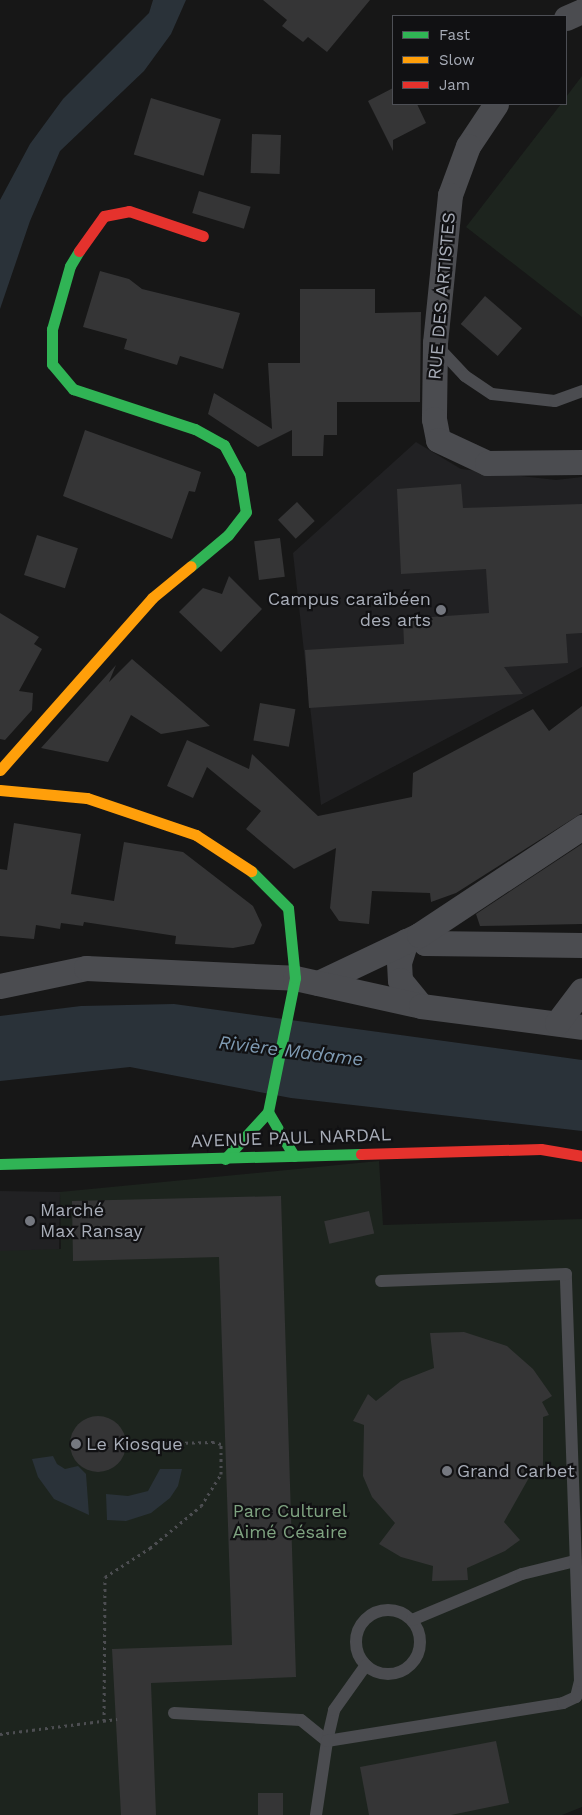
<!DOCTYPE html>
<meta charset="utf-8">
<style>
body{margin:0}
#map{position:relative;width:582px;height:1815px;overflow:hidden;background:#171717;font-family:"Work Sans",sans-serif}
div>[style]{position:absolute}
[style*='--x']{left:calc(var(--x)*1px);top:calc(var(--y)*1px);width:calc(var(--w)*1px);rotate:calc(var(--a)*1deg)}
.built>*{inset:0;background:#212123;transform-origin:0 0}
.green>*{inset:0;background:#1d241e}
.water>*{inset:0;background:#2a3239}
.building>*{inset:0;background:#353536;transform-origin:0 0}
.round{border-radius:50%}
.path>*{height:3px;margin-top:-1.5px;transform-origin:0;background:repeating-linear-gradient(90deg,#4d4e52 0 2.5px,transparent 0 6.5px)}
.lane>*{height:12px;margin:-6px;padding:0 6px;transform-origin:6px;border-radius:6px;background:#4b4c50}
.lane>.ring{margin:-6px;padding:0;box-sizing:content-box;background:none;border:12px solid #4b4c50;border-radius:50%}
.street>*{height:25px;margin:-12.5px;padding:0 12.5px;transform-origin:12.5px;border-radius:12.5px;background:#4b4c50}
.fast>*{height:11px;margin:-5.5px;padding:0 5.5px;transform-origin:5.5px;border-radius:5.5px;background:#30b455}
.slow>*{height:11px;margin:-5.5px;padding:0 5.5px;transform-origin:5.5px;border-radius:5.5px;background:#ff9f0a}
.jam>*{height:11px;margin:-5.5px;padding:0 5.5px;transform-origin:5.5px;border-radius:5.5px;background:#e5322d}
.dots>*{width:14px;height:14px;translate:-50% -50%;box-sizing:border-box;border:2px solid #111113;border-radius:50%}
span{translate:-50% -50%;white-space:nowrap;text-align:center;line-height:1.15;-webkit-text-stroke:4.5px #111113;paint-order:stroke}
.street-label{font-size:18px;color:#a8adb8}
.poi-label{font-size:18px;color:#a8adb8}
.right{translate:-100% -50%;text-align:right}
.left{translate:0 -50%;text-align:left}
.park-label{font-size:18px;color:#7fa381}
.water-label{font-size:19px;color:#7f9bb3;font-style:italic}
.legend{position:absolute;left:392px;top:15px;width:175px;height:90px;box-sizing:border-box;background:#111113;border:1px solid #4d4f55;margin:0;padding:6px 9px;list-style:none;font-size:15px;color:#a8adb8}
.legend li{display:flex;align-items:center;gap:10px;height:25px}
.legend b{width:25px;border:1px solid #4d4f55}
</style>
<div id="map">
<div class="built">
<i style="clip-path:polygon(416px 442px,461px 469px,556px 480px,582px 477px,582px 667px,321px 805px,293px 553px)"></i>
<i style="left:0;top:1191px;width:60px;height:60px;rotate:1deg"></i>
</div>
<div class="green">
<i style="clip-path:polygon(582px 76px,582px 317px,466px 227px,561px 104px,566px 104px,566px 97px)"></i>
<i style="clip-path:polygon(379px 1161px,383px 1225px,582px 1219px,582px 1807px,562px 1815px,0 1815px,0 1251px,61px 1249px,60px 1192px)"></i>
</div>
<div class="water">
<i style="clip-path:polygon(153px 0,186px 0,171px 34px,144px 71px,60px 151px,30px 221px,0 309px,0 200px,30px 144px,63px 99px,149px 13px)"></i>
<i style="clip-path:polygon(174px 1004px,582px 1060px,582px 1131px,291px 1098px,130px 1067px,0 1081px,0 1016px,81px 1006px)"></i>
<i style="clip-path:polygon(53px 1456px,57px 1464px,65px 1469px,78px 1466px,86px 1474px,89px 1515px,54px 1499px,38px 1477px,32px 1459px)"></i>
<i style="clip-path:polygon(160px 1469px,182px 1469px,178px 1486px,170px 1498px,151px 1513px,126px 1521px,107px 1520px,106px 1494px,128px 1496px,148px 1491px)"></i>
</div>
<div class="building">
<i style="clip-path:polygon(263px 0,370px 0,327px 52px,308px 37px,303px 42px,282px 26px,287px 20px)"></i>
<i style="clip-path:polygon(393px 88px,393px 104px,417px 104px,426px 123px,393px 140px,393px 151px,368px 101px)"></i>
<i style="left:151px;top:98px;width:73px;height:59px;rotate:17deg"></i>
<i style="left:252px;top:134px;width:29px;height:39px;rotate:2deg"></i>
<i style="left:199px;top:191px;width:54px;height:23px;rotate:17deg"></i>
<i style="clip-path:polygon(100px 271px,129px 279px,142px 289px,240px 313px,223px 369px,180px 356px,177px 365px,124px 349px,127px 339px,83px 327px)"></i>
<i style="clip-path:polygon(300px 289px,375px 289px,375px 313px,421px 312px,420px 402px,337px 402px,337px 435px,324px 435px,323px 456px,292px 456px,292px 430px,258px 447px,208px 414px,214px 393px,272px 429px,268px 363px,300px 363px)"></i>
<i style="left:485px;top:296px;width:49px;height:37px;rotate:41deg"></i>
<i style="clip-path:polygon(85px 430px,201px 472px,195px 492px,189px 491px,172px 539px,63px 496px)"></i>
<i style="clip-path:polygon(461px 484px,463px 508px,582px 504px,582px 633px,566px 634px,568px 663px,504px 667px,523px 694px,309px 708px,305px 650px,404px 644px,403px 619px,489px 613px,486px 569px,401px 574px,397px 489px)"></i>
<i style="left:297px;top:502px;width:26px;height:26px;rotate:47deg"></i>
<i style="left:37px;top:535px;width:43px;height:42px;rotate:18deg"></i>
<i style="left:280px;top:538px;width:39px;height:26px;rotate:83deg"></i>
<i style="clip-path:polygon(229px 576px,262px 609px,221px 652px,179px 612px,203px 588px,222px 594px)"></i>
<i style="clip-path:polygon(0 613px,39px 637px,34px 644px,42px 649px,19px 691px,33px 693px,32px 710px,5px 740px,0 739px)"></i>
<i style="clip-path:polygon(132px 659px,210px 726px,161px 734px,131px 715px,108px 762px,41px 748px,116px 665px,109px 682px)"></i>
<i style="left:260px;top:703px;width:36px;height:38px;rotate:10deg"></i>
<i style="clip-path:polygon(582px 706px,582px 813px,456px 893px,431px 902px,430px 893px,372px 891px,369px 924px,339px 921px,330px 908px,336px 848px,294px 869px,246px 829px,261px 811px,207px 767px,193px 798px,167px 786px,187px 740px,249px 769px,252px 754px,318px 816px,412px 797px,413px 773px,533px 709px,549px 731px)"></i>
<i style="clip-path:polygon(14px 823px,81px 834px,71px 894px,114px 901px,124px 842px,183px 852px,253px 906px,262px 925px,254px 944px,233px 948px,175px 944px,176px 936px,84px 922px,83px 926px,61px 923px,60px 929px,36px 925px,34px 939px,0 936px,0 869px,7px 870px)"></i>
<i style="clip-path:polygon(582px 844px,582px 924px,480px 926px,476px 914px)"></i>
<i style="clip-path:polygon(281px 1196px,296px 1677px,151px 1683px,156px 1815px,121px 1815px,112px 1649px,232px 1645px,219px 1257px,73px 1261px,72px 1201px)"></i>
<i style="left:369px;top:1211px;width:23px;height:46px;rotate:77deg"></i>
<i style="clip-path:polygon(464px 1332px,507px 1346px,533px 1369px,552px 1396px,542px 1402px,549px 1415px,543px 1417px,543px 1468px,535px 1467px,504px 1522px,520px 1540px,505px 1551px,467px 1568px,468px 1580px,432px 1581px,433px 1566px,401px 1557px,379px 1544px,395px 1523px,372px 1497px,363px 1476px,364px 1425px,353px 1421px,368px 1394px,376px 1401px,401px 1381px,434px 1368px,430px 1333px)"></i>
<i class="round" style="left:70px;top:1416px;width:56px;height:56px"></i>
<i style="clip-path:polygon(496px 1741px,509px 1803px,451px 1815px,369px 1815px,360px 1767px)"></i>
<i style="left:258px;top:1793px;width:25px;height:22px"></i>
</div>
<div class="path">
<i style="--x:104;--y:1721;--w:144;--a:-89.6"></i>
<i style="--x:105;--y:1577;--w:54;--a:-32.8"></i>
<i style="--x:150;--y:1548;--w:66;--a:-39.5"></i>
<i style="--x:201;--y:1506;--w:38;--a:-58"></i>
<i style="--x:221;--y:1474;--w:30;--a:-90"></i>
<i style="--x:221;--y:1444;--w:7;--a:-164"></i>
<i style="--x:214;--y:1442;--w:83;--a:178.6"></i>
<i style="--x:0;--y:1734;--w:118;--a:-7.3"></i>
</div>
<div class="lane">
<i style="--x:436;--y:345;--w:42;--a:46.9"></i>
<i style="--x:465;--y:376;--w:32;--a:34"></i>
<i style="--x:492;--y:394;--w:63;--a:6.3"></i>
<i style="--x:555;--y:401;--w:29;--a:-20"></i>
<i class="ring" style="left:356px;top:1610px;width:52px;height:52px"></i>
<i style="--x:412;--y:1620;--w:119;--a:-22.7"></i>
<i style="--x:522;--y:1574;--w:55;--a:-13.8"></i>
<i style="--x:174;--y:1713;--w:127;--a:3.2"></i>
<i style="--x:301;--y:1720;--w:33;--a:39"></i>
<i style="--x:327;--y:1741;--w:32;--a:-77"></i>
<i style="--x:334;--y:1710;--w:55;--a:-54.6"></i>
<i style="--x:316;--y:1815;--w:75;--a:-81.5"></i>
<i style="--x:327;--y:1741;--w:239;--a:-9.1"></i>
<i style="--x:563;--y:1703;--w:14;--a:-25"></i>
<i style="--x:576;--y:1697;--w:16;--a:-76"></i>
<i style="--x:580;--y:1681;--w:407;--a:-92"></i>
<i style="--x:566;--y:1274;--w:185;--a:177.8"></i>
</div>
<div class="street">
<i style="--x:566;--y:18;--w:17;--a:-24"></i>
<i style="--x:496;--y:104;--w:50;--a:123.7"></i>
<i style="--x:468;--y:146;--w:52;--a:110.2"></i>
<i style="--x:450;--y:195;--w:149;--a:95.8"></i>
<i style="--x:435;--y:343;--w:76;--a:90.8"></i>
<i style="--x:434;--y:419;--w:21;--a:79"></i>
<i style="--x:438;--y:440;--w:54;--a:25.1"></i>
<i style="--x:487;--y:463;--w:95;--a:-0.6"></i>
<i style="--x:419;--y:935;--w:10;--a:53"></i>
<i style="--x:425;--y:943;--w:157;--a:0.7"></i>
<i style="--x:406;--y:941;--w:22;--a:108"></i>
<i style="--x:399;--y:962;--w:18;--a:87"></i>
<i style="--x:400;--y:980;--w:33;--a:51"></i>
<i style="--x:318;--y:983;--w:112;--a:-25.4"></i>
<i style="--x:419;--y:935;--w:196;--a:-33.5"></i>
<i style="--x:0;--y:986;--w:88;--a:-11.8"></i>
<i style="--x:86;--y:968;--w:209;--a:2.7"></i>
<i style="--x:295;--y:978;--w:129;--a:12.5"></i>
<i style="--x:421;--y:1006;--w:162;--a:7.4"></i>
<i style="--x:557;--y:1023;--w:41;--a:-52.9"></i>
</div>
<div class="fast">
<i style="--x:79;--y:251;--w:17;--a:121"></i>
<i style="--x:70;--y:266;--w:66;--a:105.9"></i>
<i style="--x:52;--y:329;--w:35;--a:90"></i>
<i style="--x:52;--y:364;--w:33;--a:50"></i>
<i style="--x:73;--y:389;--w:128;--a:18.2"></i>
<i style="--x:195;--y:429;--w:33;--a:29"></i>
<i style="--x:224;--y:445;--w:34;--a:62"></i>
<i style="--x:240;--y:475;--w:37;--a:81"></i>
<i style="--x:246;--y:512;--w:29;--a:128"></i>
<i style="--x:228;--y:535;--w:48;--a:140"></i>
<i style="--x:268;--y:1112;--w:51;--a:59.4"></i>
<i style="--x:225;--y:1159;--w:64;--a:-47.5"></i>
<i style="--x:268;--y:1112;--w:137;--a:-78.6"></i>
<i style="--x:295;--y:978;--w:70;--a:-95.7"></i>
<i style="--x:288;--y:908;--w:52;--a:-135"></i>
<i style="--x:0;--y:1164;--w:361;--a:-1.6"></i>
</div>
<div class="slow">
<i style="--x:0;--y:770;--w:230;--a:-48.5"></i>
<i style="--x:152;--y:598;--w:50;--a:-39.4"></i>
<i style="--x:0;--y:790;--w:87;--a:5.3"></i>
<i style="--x:87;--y:798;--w:115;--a:18.7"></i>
<i style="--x:196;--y:835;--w:66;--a:33.2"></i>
</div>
<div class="jam">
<i style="--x:79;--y:251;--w:43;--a:-54.5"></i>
<i style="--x:104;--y:216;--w:25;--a:-11"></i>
<i style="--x:129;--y:211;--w:78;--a:18.7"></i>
<i style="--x:361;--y:1154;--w:180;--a:-1.6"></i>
<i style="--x:541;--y:1149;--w:42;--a:9.7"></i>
</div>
<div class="dots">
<i style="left:441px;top:610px;background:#757880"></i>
<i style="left:30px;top:1221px;background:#757880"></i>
<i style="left:76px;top:1444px;background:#757880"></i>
<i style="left:447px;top:1471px;background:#757880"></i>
</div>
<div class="street-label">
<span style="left:442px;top:296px;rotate:-85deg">RUE DES ARTISTES</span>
<span style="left:291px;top:1138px;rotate:-2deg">AVENUE PAUL NARDAL</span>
</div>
<div class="poi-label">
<span class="right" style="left:431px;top:610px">Campus caraïbéen<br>des arts</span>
<span class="left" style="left:40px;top:1221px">Marché<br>Max Ransay</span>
<span class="left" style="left:86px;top:1444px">Le Kiosque</span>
<span class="left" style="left:457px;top:1471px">Grand Carbet</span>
</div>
<div class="park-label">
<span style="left:290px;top:1522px">Parc Culturel<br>Aimé Césaire</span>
</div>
<div class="water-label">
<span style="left:291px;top:1051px;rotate:7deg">Rivière Madame</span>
</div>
<ul class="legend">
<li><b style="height:6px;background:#30b455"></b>Fast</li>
<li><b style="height:6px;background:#ff9f0a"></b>Slow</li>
<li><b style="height:6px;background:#e5322d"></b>Jam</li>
</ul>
</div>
